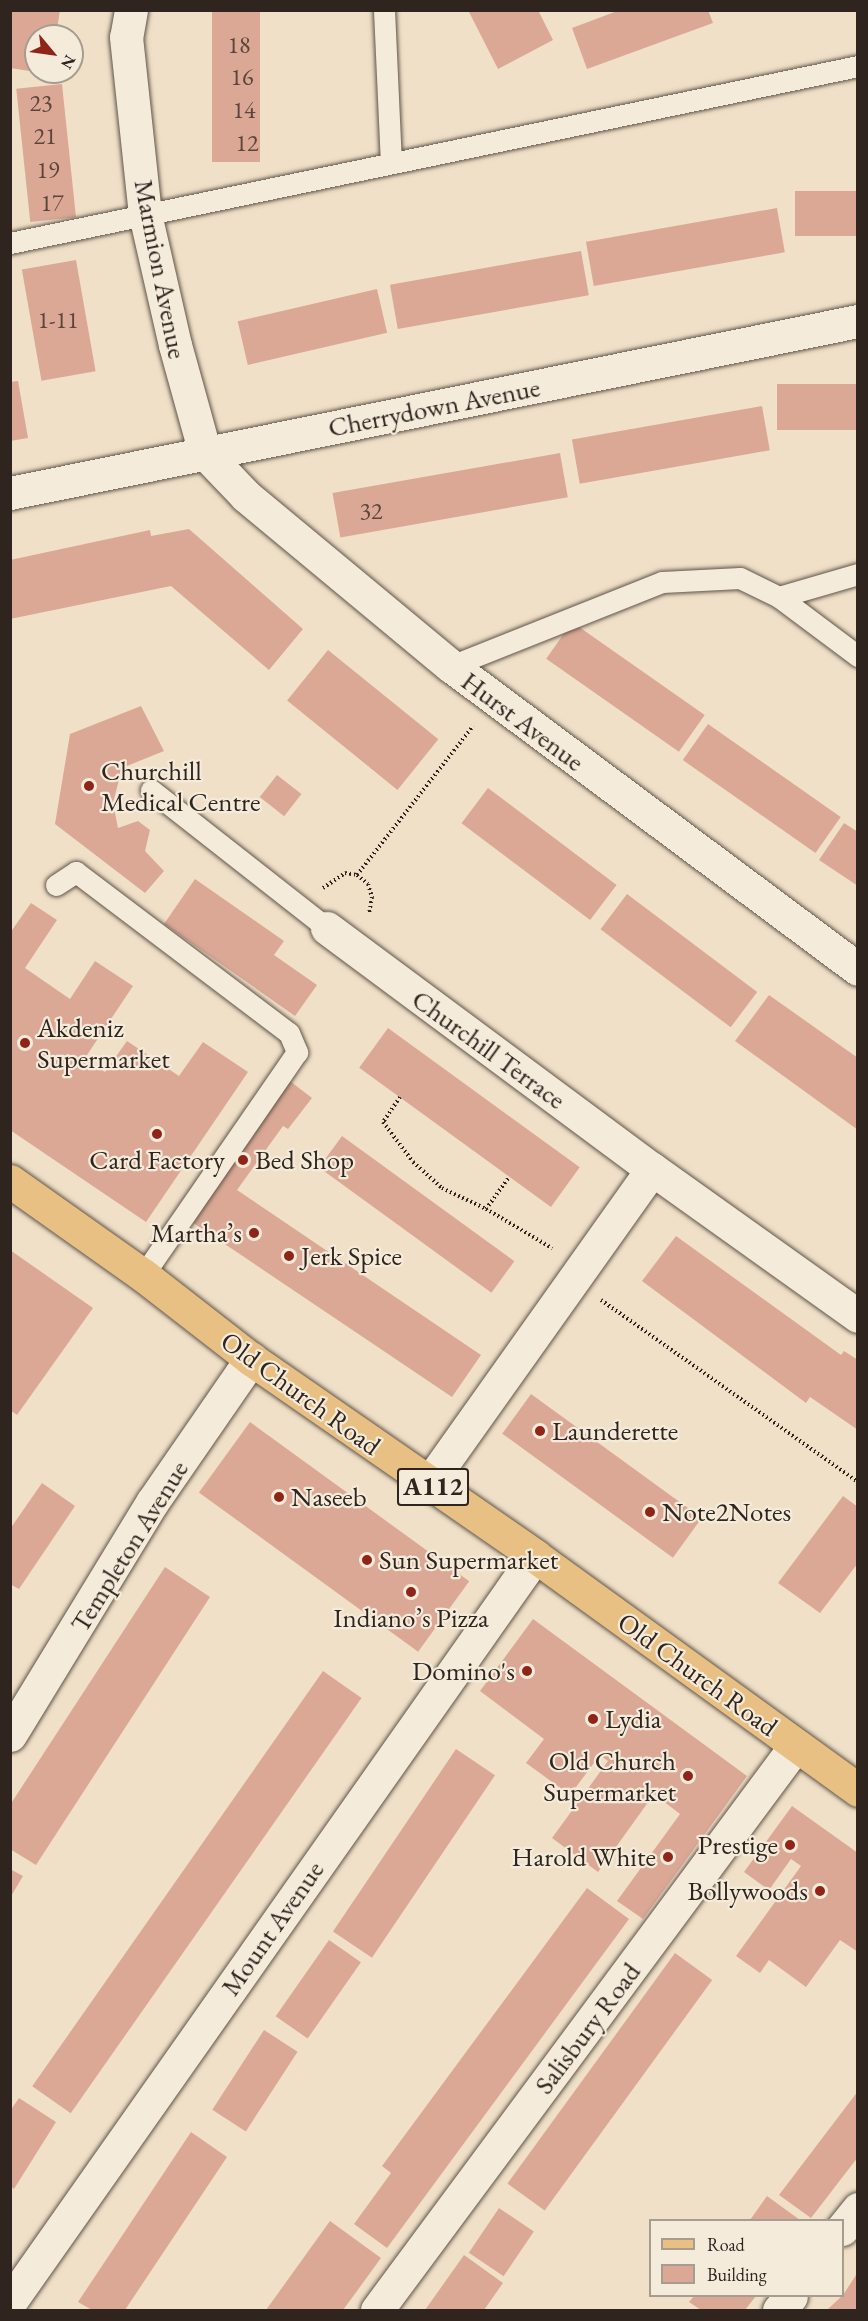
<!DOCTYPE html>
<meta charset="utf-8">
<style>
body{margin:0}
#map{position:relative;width:868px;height:2321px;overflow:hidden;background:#f0e0c8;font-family:"EB Garamond",serif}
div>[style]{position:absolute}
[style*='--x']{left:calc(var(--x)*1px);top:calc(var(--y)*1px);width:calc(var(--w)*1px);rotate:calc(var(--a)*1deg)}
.building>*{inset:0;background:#dca896;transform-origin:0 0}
.path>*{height:4px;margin-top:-2px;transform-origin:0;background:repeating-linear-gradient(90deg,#30251e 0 1.5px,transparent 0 4.5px)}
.roads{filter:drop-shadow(0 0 2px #605448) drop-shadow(0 0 2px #605448)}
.lane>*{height:21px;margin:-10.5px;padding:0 10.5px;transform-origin:10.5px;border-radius:10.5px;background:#f5ebdb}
.street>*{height:33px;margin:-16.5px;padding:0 16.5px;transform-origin:16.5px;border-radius:16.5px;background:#f5ebdb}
.primary>*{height:33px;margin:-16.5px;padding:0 16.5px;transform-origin:16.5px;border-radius:16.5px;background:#e8c084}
.dots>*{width:16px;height:16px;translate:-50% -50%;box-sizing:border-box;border:3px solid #f5ebdb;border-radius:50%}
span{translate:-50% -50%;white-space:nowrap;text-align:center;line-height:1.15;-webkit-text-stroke:4.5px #f5ebdb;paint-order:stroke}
.number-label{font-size:24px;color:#5b463c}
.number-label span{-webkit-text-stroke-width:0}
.shield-label span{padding:2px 4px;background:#f5ebdb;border:2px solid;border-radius:4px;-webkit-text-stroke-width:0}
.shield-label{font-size:26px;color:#30251e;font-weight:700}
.street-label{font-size:27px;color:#30251e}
.poi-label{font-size:27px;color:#30251e}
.left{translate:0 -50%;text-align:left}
.right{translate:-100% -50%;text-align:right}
.frame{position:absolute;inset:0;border:12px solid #30251e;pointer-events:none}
.legend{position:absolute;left:649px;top:2219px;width:195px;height:78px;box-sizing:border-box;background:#f5ebdb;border:2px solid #a69c8f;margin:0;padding:8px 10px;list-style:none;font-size:18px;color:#30251e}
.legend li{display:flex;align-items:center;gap:12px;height:30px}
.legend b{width:30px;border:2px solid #a69c8f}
.north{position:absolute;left:24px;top:24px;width:60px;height:60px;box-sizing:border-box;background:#f5ebdb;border:2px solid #a69c8f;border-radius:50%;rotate:119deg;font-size:16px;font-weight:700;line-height:24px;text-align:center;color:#30251e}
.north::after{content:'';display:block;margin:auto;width:21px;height:27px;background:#8f2418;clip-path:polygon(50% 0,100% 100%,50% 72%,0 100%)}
</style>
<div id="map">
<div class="building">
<i style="clip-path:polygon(10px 10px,60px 10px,56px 36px,36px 36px,36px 72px,10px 68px)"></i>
<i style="left:212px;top:10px;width:48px;height:152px"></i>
<i style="clip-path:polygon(468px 10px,538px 10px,553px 40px,498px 69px)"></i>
<i style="clip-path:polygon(620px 10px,708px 10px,713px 23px,587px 69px,572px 28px)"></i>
<i style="left:62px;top:84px;width:134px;height:46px;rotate:84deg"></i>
<i style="left:858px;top:191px;width:45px;height:63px;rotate:90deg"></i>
<i style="left:777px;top:208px;width:45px;height:194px;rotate:80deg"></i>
<i style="left:581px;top:251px;width:45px;height:194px;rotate:80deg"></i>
<i style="left:76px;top:260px;width:113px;height:55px;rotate:80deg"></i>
<i style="left:377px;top:289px;width:45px;height:143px;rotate:77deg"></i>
<i style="clip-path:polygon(18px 381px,28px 438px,10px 441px,10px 382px)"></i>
<i style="left:858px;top:384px;width:46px;height:81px;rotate:90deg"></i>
<i style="left:762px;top:406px;width:45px;height:193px;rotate:80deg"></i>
<i style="left:560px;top:453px;width:45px;height:231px;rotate:80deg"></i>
<i style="clip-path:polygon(189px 529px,303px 629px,269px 670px,171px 586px,10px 619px,10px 560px,150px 530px,151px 536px)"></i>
<i style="left:572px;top:622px;width:162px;height:45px;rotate:35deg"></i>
<i style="left:328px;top:650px;width:142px;height:65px;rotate:39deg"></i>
<i style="clip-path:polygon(141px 706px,164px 751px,122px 768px,113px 803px,118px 828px,138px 821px,150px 830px,145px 851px,164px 871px,145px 893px,55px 824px,70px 734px)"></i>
<i style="left:708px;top:724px;width:162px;height:44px;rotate:35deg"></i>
<i style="left:277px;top:775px;width:31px;height:28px;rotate:38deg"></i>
<i style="left:488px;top:788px;width:161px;height:44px;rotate:37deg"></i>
<i style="clip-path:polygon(844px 823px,858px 832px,858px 886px,819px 860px)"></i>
<i style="clip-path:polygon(195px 879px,284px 941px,274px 955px,317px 985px,295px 1016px,164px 924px)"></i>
<i style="left:627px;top:894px;width:163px;height:44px;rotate:37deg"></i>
<i style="clip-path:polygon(31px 903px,57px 920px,25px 968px,70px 999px,95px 961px,133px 986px,75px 1073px,85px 1059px,105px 1072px,127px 1041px,179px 1076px,203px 1042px,248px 1072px,146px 1222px,10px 1130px,10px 933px)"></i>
<i style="clip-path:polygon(769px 995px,858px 1058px,858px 1130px,735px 1041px)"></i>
<i style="left:388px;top:1028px;width:237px;height:49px;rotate:36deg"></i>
<i style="clip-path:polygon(286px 1078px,312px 1098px,288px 1129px,283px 1126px,237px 1190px,481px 1355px,452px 1397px,186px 1218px)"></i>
<i style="left:342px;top:1136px;width:213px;height:39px;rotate:36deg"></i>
<i style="clip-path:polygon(676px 1236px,841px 1355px,844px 1351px,858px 1360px,858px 1430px,810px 1397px,806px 1403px,642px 1281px)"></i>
<i style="clip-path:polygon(10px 1250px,93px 1308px,17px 1415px,10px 1410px)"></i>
<i style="left:531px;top:1394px;width:211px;height:49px;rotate:36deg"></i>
<i style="left:250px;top:1422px;width:271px;height:87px;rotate:36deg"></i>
<i style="clip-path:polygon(42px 1483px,75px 1506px,19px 1589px,10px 1584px,10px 1529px)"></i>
<i style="clip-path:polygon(843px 1496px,858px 1507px,858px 1563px,820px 1613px,778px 1583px)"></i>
<i style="clip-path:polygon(165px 1567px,210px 1597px,36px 1865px,10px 1849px,10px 1805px)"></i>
<i style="clip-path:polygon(533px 1619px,747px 1776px,643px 1919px,617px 1901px,680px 1814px,654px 1794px,598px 1872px,552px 1838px,608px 1761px,600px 1755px,570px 1795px,526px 1763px,544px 1739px,480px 1691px)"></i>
<i style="left:323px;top:1671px;width:47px;height:507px;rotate:35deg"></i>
<i style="left:456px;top:1749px;width:47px;height:220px;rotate:34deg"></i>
<i style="clip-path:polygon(792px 1806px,858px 1853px,858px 1952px,840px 1940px,806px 1987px,769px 1960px,760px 1973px,736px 1956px,801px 1866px,791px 1859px,769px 1890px,744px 1872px)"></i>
<i style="clip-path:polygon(10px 1869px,23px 1876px,10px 1898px)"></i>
<i style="clip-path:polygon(587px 1888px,629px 1919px,387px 2248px,354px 2224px,391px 2173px,382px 2166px)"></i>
<i style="left:329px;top:1940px;width:39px;height:93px;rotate:35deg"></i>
<i style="left:675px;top:1953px;width:46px;height:285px;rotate:36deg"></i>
<i style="left:264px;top:2030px;width:40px;height:95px;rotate:33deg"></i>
<i style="clip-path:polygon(858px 2091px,858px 2157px,811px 2218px,779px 2195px)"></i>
<i style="clip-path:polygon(19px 2098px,56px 2122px,14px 2189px,10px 2186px,10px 2111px)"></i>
<i style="clip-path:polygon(191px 2132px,227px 2157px,125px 2310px,92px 2310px,78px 2302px)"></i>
<i style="clip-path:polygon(767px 2196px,800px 2220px,750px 2220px)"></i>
<i style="left:499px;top:2208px;width:42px;height:54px;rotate:34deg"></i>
<i style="clip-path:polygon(330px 2221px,381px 2258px,357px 2291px,343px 2310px,266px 2310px)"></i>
<i style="clip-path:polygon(464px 2255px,503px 2283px,484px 2310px,425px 2310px)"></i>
<i style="clip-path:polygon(858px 2272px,858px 2310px,827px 2310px,843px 2295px)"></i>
<i style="clip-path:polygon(694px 2296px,756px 2296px,745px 2310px,701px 2310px,689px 2302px)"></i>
</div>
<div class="path">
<i style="--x:357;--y:875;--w:189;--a:-52.1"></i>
<i style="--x:323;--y:888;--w:27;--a:-34"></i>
<i style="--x:345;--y:873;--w:12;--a:9"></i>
<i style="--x:357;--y:875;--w:14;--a:39"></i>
<i style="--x:368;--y:884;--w:14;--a:73"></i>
<i style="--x:372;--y:897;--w:17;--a:100"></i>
<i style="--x:400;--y:1097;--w:30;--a:124"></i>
<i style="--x:383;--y:1122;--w:50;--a:53.1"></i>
<i style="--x:413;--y:1162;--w:39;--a:42"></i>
<i style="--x:442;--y:1188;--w:49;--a:25.5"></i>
<i style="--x:486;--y:1209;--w:77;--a:30.6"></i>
<i style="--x:486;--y:1209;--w:39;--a:-54"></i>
<i style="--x:601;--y:1300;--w:315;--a:35.3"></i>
</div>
<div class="roads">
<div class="lane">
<i style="--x:384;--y:10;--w:152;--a:87.4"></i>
<i style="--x:10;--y:243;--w:866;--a:-11.79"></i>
<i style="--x:779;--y:597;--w:82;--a:-16.2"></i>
<i style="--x:451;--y:666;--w:227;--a:-21.7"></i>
<i style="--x:662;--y:582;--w:78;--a:-2.9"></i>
<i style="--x:740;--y:578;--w:43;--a:26"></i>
<i style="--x:779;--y:597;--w:99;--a:36.8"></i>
<i style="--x:151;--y:790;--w:224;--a:38.1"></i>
<i style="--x:56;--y:885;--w:24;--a:-33"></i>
<i style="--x:76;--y:872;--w:267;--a:37.1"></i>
<i style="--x:289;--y:1033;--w:21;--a:67"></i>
<i style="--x:297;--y:1052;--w:271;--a:124.6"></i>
</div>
<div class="street">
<i style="--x:131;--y:10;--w:27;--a:100"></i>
<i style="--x:126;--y:37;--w:178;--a:83.9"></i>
<i style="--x:145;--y:214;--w:134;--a:77.1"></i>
<i style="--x:175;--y:345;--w:112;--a:74.5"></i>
<i style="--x:205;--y:453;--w:59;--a:46.4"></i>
<i style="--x:246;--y:496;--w:266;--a:39.7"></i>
<i style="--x:451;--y:666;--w:507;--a:36.67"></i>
<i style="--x:10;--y:493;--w:865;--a:-11.47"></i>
<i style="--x:327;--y:928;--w:405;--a:36.6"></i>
<i style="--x:652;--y:1169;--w:253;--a:35.5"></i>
<i style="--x:429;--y:1483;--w:385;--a:-54.6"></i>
<i style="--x:10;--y:1735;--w:274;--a:-58.6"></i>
<i style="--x:153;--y:1501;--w:173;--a:-55.4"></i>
<i style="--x:842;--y:2229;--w:26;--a:-51"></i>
<i style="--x:10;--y:2302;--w:912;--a:-54.86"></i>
<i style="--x:377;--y:2310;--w:703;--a:-53.44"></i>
<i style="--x:779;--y:2310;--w:18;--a:-49"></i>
</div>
<div class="primary">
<i style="--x:10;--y:1181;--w:163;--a:35.3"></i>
<i style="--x:143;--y:1275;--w:137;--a:37.9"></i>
<i style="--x:251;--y:1359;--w:346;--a:34.7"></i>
<i style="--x:535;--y:1556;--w:399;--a:35.9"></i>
</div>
</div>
<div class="dots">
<i style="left:89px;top:786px;background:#8f2418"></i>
<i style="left:25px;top:1043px;background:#8f2418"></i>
<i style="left:157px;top:1134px;background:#8f2418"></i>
<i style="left:243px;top:1160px;background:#8f2418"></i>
<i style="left:254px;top:1233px;background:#8f2418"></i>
<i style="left:289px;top:1256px;background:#8f2418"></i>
<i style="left:540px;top:1431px;background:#8f2418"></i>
<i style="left:279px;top:1497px;background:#8f2418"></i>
<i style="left:650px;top:1512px;background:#8f2418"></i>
<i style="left:367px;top:1560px;background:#8f2418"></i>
<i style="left:411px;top:1592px;background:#8f2418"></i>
<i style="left:527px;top:1671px;background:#8f2418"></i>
<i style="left:593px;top:1719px;background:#8f2418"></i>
<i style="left:688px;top:1776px;background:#8f2418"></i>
<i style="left:790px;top:1845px;background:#8f2418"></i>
<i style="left:668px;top:1857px;background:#8f2418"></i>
<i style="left:820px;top:1891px;background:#8f2418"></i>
</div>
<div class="number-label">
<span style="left:239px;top:45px">18</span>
<span style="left:242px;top:77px">16</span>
<span style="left:41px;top:103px">23</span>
<span style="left:244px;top:110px">14</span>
<span style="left:45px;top:136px">21</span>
<span style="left:247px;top:143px">12</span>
<span style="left:48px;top:170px">19</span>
<span style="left:52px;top:203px">17</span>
<span style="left:58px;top:320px">1-11</span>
<span style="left:371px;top:511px">32</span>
</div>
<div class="shield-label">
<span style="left:433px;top:1487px">A112</span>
</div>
<div class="street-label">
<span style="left:161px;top:269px;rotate:79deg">Marmion Avenue</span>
<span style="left:434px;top:407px;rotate:-11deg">Cherrydown Avenue</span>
<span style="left:523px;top:721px;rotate:37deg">Hurst Avenue</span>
<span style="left:489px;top:1049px;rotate:36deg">Churchill Terrace</span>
<span style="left:301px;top:1393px;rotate:36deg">Old Church Road</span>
<span style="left:129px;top:1546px;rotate:-58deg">Templeton Avenue</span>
<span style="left:698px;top:1674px;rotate:36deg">Old Church Road</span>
<span style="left:272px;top:1928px;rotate:-55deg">Mount Avenue</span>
<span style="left:587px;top:2028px;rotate:-53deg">Salisbury Road</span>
</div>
<div class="poi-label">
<span class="left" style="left:101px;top:786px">Churchill<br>Medical Centre</span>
<span class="left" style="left:37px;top:1043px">Akdeniz<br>Supermarket</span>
<span style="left:157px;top:1160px">Card Factory</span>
<span class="left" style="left:255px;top:1160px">Bed Shop</span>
<span class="right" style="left:242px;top:1233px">Martha’s</span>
<span class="left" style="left:301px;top:1256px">Jerk Spice</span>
<span class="left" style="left:552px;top:1431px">Launderette</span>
<span class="left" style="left:291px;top:1497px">Naseeb</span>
<span class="left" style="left:662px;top:1512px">Note2Notes</span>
<span class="left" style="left:379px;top:1560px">Sun Supermarket</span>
<span style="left:411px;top:1618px">Indiano’s Pizza</span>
<span class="right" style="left:515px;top:1671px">Domino's</span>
<span class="left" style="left:605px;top:1719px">Lydia</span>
<span class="right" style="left:676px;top:1776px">Old Church<br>Supermarket</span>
<span class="right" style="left:778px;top:1845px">Prestige</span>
<span class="right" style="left:656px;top:1857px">Harold White</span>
<span class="right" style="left:808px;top:1891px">Bollywoods</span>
</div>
<div class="frame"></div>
<ul class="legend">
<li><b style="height:8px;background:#e8c084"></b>Road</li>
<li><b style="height:16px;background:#dca896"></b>Building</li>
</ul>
<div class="north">N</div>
</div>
